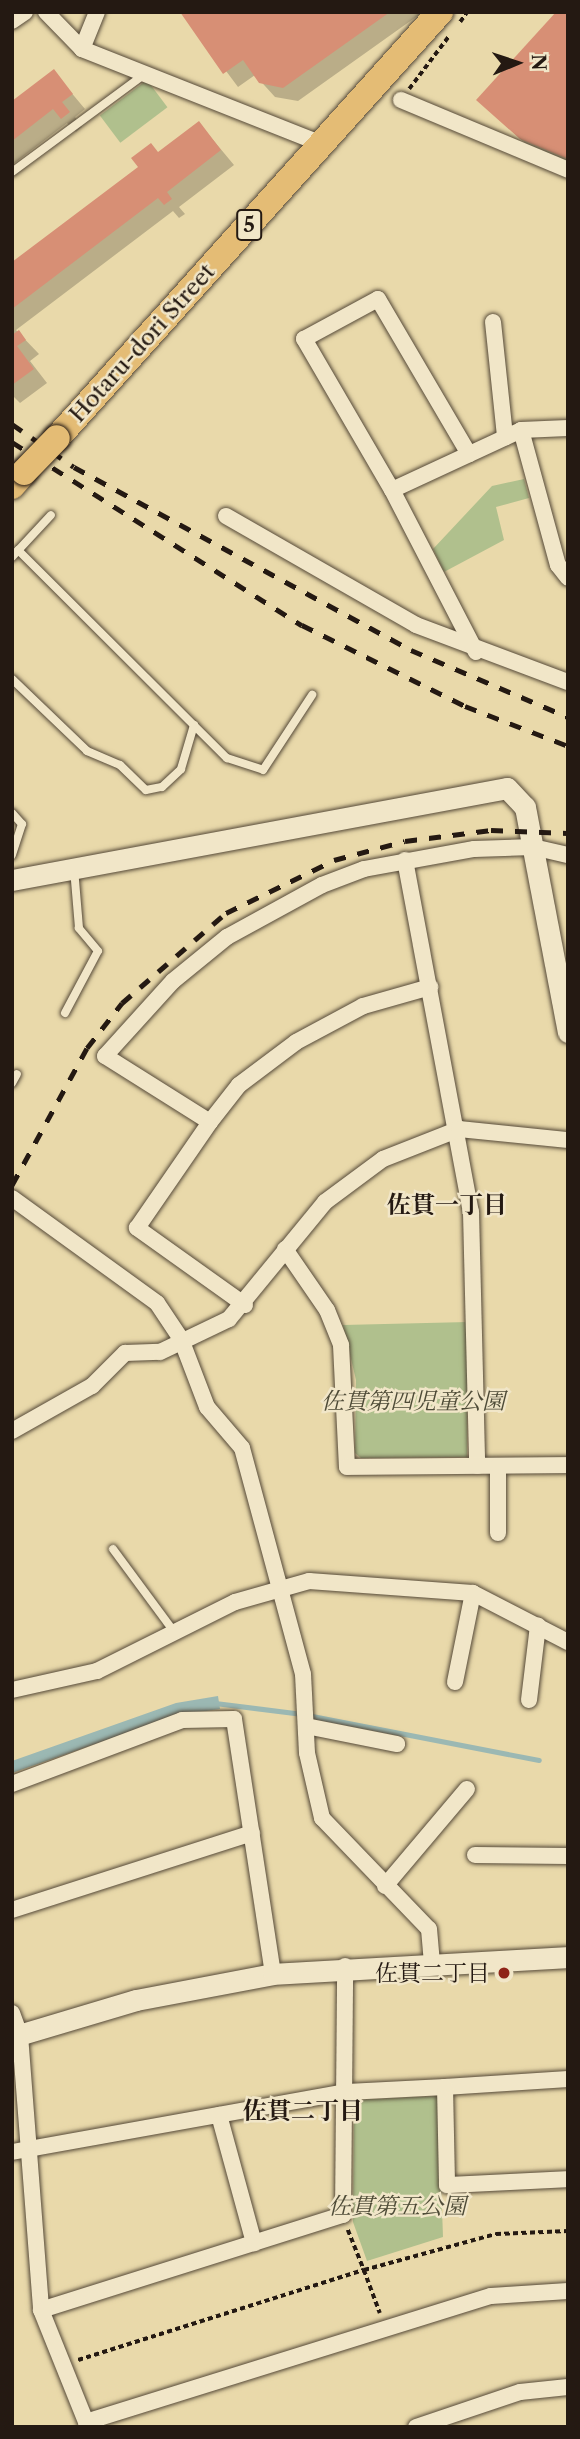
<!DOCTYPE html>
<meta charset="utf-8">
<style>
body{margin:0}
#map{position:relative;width:580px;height:2439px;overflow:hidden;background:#e9d9aa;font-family:"Libre Caslon Text","Noto Serif JP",serif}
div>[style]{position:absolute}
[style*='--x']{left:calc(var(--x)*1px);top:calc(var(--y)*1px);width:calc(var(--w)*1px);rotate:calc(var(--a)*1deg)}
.green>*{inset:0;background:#b0c08d;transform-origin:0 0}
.water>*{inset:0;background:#9bb8b3}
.shadow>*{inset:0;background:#0003}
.stream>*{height:5px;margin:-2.5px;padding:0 2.5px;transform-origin:2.5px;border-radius:2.5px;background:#9bb8b3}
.building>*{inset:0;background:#d78f75}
.path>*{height:3.5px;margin-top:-1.75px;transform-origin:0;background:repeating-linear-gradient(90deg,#241912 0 5px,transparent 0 8.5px)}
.roads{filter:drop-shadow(0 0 2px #554938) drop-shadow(0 0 2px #554938)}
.service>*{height:8px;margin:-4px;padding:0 4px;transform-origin:4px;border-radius:4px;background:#f1e6c8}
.minor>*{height:16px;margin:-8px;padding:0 8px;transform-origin:8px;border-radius:8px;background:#f1e6c8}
.tertiary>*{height:21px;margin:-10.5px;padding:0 10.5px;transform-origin:10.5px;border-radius:10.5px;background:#f1e6c8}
.primary>*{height:26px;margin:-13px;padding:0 13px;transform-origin:13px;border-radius:13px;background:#e4bc75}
.rail>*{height:5px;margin-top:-2.5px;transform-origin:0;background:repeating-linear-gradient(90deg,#241912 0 12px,transparent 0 24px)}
.bridges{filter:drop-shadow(0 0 2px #241912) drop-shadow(0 0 2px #241912)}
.primary-bridge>*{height:26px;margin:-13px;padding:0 13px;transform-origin:13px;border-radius:13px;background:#e4bc75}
.dots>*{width:19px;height:19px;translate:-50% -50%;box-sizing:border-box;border:4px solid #f1e6c8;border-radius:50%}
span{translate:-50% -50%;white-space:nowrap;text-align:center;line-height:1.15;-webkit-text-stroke:5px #f1e6c8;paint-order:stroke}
.shield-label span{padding:2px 5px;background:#f1e6c8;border:2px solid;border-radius:5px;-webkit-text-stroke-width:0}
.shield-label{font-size:21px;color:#241912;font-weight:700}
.street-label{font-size:23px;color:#241912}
.park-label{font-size:23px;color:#4e4b37;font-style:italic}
.poi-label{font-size:23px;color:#241912}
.right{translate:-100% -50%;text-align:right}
.neighbourhood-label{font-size:24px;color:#241912;font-weight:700}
.frame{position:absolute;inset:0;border:14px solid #241912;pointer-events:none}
.north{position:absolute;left:482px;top:28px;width:70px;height:70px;-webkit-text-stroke:5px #f1e6c8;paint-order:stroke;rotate:88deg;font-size:19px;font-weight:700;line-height:28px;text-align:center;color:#241912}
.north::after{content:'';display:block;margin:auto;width:24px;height:32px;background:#241912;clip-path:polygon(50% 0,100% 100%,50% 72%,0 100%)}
</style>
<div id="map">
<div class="green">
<i style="left:147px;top:80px;width:34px;height:59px;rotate:53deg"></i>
<i style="clip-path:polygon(524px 479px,529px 498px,496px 507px,504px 540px,444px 572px,433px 549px,492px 486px)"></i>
<i style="clip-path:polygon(468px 1322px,467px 1457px,361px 1458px,355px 1453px,356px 1380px,343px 1325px)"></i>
<i style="clip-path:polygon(438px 2096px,443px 2237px,367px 2261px,353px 2222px,354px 2100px)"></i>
</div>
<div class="water">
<i style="clip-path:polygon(218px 1696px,220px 1709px,178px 1715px,12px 1773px,12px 1761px,176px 1703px)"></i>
</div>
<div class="shadow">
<i style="clip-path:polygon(182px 12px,423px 12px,298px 101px,275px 97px,255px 75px,238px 87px)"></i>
<i style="clip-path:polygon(568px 12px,568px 166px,536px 153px,493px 114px)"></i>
<i style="clip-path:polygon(54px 72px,85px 109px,75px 117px,82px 127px,76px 132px,67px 123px,12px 165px,12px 103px)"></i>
<i style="clip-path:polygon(199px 123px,234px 165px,179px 207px,185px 214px,179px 218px,173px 211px,16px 330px,39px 354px,30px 361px,47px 383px,20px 403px,12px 395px,12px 264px)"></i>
</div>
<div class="stream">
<i style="--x:215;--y:1703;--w:88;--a:7.2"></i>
<i style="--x:312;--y:1716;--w:231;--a:11"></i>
</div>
<div class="building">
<i style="clip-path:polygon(180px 12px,390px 12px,283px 88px,259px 83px,243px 60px,223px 74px)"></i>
<i style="clip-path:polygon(556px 12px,568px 12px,568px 159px,520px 139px,476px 100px)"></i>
<i style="clip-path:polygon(54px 69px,73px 94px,62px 102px,70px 112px,61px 119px,53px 109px,12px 141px,12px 101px)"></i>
<i style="clip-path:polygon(199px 121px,221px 150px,167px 192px,172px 199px,164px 205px,158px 198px,12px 309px,12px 262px,138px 167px,131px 158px,151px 143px,158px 152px)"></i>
<i style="clip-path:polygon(19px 330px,26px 340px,17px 346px,34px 369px,12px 385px,12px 335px)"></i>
</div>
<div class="path">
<i style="--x:460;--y:22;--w:12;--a:-55"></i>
<i style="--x:409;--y:89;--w:66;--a:-53"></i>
<i style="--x:348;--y:2230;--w:43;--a:68.2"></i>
<i style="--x:364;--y:2270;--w:137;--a:-15.3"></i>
<i style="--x:496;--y:2234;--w:72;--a:-2.4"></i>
<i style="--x:78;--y:2360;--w:300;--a:-17.5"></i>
<i style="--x:364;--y:2270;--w:46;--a:69.6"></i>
</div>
<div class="roads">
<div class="service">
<i style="--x:12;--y:172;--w:165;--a:-36.4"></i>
<i style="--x:18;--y:550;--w:295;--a:44.9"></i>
<i style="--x:227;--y:758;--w:38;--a:18"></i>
<i style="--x:263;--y:770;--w:90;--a:-56.8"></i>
<i style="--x:12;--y:557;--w:57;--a:-47.1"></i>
<i style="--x:12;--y:679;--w:104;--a:43.8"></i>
<i style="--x:87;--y:751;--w:36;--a:23"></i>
<i style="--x:120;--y:765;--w:36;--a:44"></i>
<i style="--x:146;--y:790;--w:16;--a:-11"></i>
<i style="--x:162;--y:787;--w:26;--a:-43"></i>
<i style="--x:181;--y:769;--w:46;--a:-73.5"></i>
<i style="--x:12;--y:813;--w:15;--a:48"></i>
<i style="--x:22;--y:824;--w:33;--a:108"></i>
<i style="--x:65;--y:1013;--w:70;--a:-62"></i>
<i style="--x:98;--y:951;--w:30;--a:-130"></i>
<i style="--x:79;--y:928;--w:59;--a:-94.8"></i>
<i style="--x:12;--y:1083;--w:10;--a:-61"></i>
<i style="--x:113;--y:1549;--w:104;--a:53.6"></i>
</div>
<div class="minor">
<i style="--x:46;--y:12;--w:52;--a:45.8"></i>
<i style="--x:82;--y:49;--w:258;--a:21.6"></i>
<i style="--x:12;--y:21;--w:16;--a:-35"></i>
<i style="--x:82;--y:49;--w:40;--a:-68"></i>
<i style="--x:401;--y:100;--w:181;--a:22.7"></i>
<i style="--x:493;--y:322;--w:116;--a:84"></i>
<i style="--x:521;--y:430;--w:140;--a:74.7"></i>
<i style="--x:558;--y:565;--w:16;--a:52"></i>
<i style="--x:392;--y:490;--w:175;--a:-120.2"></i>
<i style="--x:304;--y:339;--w:84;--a:-28.4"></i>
<i style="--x:378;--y:299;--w:180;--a:59.6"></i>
<i style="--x:226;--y:516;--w:219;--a:29.8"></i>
<i style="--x:416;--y:625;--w:162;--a:20.6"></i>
<i style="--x:476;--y:652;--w:182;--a:-117.4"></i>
<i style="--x:392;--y:490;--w:142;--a:-24.9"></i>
<i style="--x:521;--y:430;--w:47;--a:-2.4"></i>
<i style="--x:405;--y:860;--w:358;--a:79.4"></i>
<i style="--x:471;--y:1212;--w:254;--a:88.6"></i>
<i style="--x:210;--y:1122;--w:47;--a:-51.9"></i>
<i style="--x:239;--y:1085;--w:71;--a:-37"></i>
<i style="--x:296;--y:1042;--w:76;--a:-28.2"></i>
<i style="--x:363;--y:1006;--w:70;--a:-15.8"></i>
<i style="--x:12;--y:1198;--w:179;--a:35.9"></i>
<i style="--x:157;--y:1303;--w:43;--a:56.3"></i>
<i style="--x:181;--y:1339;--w:73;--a:69.1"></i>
<i style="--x:207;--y:1407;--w:54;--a:49.5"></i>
<i style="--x:242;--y:1448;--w:234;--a:74.9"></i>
<i style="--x:303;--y:1674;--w:79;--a:87.1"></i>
<i style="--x:307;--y:1753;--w:67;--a:77"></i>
<i style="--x:322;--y:1818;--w:154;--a:46.1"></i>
<i style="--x:429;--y:1929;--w:34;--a:85"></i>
<i style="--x:285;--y:1249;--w:74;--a:55.5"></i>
<i style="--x:327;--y:1310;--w:38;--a:68"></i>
<i style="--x:341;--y:1345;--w:122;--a:87.2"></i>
<i style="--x:347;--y:1467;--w:221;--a:-0.5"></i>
<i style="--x:245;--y:1305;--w:133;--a:-144.5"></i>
<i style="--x:137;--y:1228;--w:129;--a:-55.4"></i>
<i style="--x:210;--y:1122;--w:124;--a:-147.8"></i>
<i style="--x:105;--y:1056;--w:101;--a:-47.8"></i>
<i style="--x:173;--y:981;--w:70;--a:-39.2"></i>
<i style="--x:227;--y:937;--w:108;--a:-28.7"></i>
<i style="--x:322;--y:885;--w:45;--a:-20.9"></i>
<i style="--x:364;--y:869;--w:112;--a:-10.3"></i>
<i style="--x:474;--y:849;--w:59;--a:-1.9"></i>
<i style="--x:533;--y:847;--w:36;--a:13"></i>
<i style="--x:12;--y:1431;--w:92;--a:-29.4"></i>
<i style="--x:92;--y:1386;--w:47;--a:-45"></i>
<i style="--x:125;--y:1353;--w:35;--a:-2"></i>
<i style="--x:160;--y:1352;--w:76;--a:-25.6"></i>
<i style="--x:229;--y:1319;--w:151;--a:-50.6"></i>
<i style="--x:325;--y:1202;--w:72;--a:-36.6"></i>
<i style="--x:383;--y:1159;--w:82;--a:-21.5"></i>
<i style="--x:459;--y:1129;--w:110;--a:5.8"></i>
<i style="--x:498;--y:1533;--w:67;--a:-90"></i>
<i style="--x:455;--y:1682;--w:91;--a:-78.6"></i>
<i style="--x:12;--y:1690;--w:87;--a:-12.6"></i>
<i style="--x:97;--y:1671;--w:154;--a:-26.6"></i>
<i style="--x:235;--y:1602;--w:77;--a:-15.8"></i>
<i style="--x:309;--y:1581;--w:164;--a:4.2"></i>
<i style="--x:473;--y:1593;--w:107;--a:27.3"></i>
<i style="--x:529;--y:1700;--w:75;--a:-83.1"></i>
<i style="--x:306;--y:1726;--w:93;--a:11.2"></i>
<i style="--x:12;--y:1784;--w:182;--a:-20.6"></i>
<i style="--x:182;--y:1720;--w:52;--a:-1.1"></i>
<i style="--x:234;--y:1719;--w:258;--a:81.3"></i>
<i style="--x:475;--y:1855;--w:93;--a:0.6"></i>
<i style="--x:385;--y:1886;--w:127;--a:-49.8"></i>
<i style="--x:12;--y:1910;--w:252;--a:-17.8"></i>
<i style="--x:12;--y:2013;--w:23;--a:70"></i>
<i style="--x:20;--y:2035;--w:276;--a:85.6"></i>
<i style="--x:41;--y:2310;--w:126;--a:68.1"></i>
<i style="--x:445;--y:2087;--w:123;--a:-3.7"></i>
<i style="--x:219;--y:2115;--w:133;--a:74.7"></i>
<i style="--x:12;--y:2152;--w:340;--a:-10.2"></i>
<i style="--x:347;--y:2092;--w:98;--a:-2.9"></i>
<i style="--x:445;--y:2087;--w:98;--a:88.8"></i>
<i style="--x:447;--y:2185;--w:121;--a:-2.8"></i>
<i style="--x:41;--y:2310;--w:317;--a:-17.5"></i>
<i style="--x:343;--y:2215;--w:249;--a:-89.5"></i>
<i style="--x:86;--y:2422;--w:424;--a:-17.3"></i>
<i style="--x:491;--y:2296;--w:77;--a:-3.7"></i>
<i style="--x:416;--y:2427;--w:110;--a:-18.6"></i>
<i style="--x:520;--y:2392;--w:48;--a:-5.9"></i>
</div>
<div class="tertiary">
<i style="--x:12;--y:880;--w:503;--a:-10.53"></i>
<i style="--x:507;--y:788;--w:26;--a:47"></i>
<i style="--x:525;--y:807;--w:229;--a:79.2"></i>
<i style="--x:12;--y:2037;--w:129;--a:-16.6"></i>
<i style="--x:136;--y:2000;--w:139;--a:-10.7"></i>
<i style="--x:273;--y:1974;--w:295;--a:-3.3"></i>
</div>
<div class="primary">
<i style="--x:57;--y:438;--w:573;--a:-48.04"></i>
<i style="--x:12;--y:486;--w:18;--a:-49"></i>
</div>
</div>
<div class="rail">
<i style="--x:12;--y:424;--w:75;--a:34.7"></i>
<i style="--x:74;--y:467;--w:383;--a:28.5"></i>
<i style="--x:411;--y:650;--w:171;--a:23.1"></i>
<i style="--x:12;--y:442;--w:343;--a:32.3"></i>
<i style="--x:302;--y:625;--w:182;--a:26.4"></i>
<i style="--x:465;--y:706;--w:110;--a:21.2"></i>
<i style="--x:12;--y:1185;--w:156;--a:-61.3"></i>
<i style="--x:87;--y:1048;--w:57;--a:-52.1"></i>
<i style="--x:122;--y:1003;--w:138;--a:-40.9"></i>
<i style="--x:226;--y:913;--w:120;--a:-26.1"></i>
<i style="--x:334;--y:860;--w:73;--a:-15"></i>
<i style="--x:405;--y:841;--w:87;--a:-7.3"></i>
<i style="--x:491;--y:830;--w:77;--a:2.2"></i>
</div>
<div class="bridges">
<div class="primary-bridge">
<i style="--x:24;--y:472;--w:47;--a:-45.9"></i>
</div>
</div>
<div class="dots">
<i style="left:504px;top:1973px;background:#8f2418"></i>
</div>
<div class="shield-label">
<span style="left:249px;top:225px">5</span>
</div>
<div class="street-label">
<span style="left:142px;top:343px;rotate:-48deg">Hotaru-dori Street</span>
</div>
<div class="park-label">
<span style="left:413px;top:1401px">佐貫第四児童公園</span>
<span style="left:397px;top:2206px">佐貫第五公園</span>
</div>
<div class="poi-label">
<span class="right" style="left:490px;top:1973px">佐貫二丁目</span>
</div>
<div class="neighbourhood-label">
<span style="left:447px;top:1205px">佐貫一丁目</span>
<span style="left:303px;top:2111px">佐貫二丁目</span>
</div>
<div class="frame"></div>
<div class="north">N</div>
</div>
